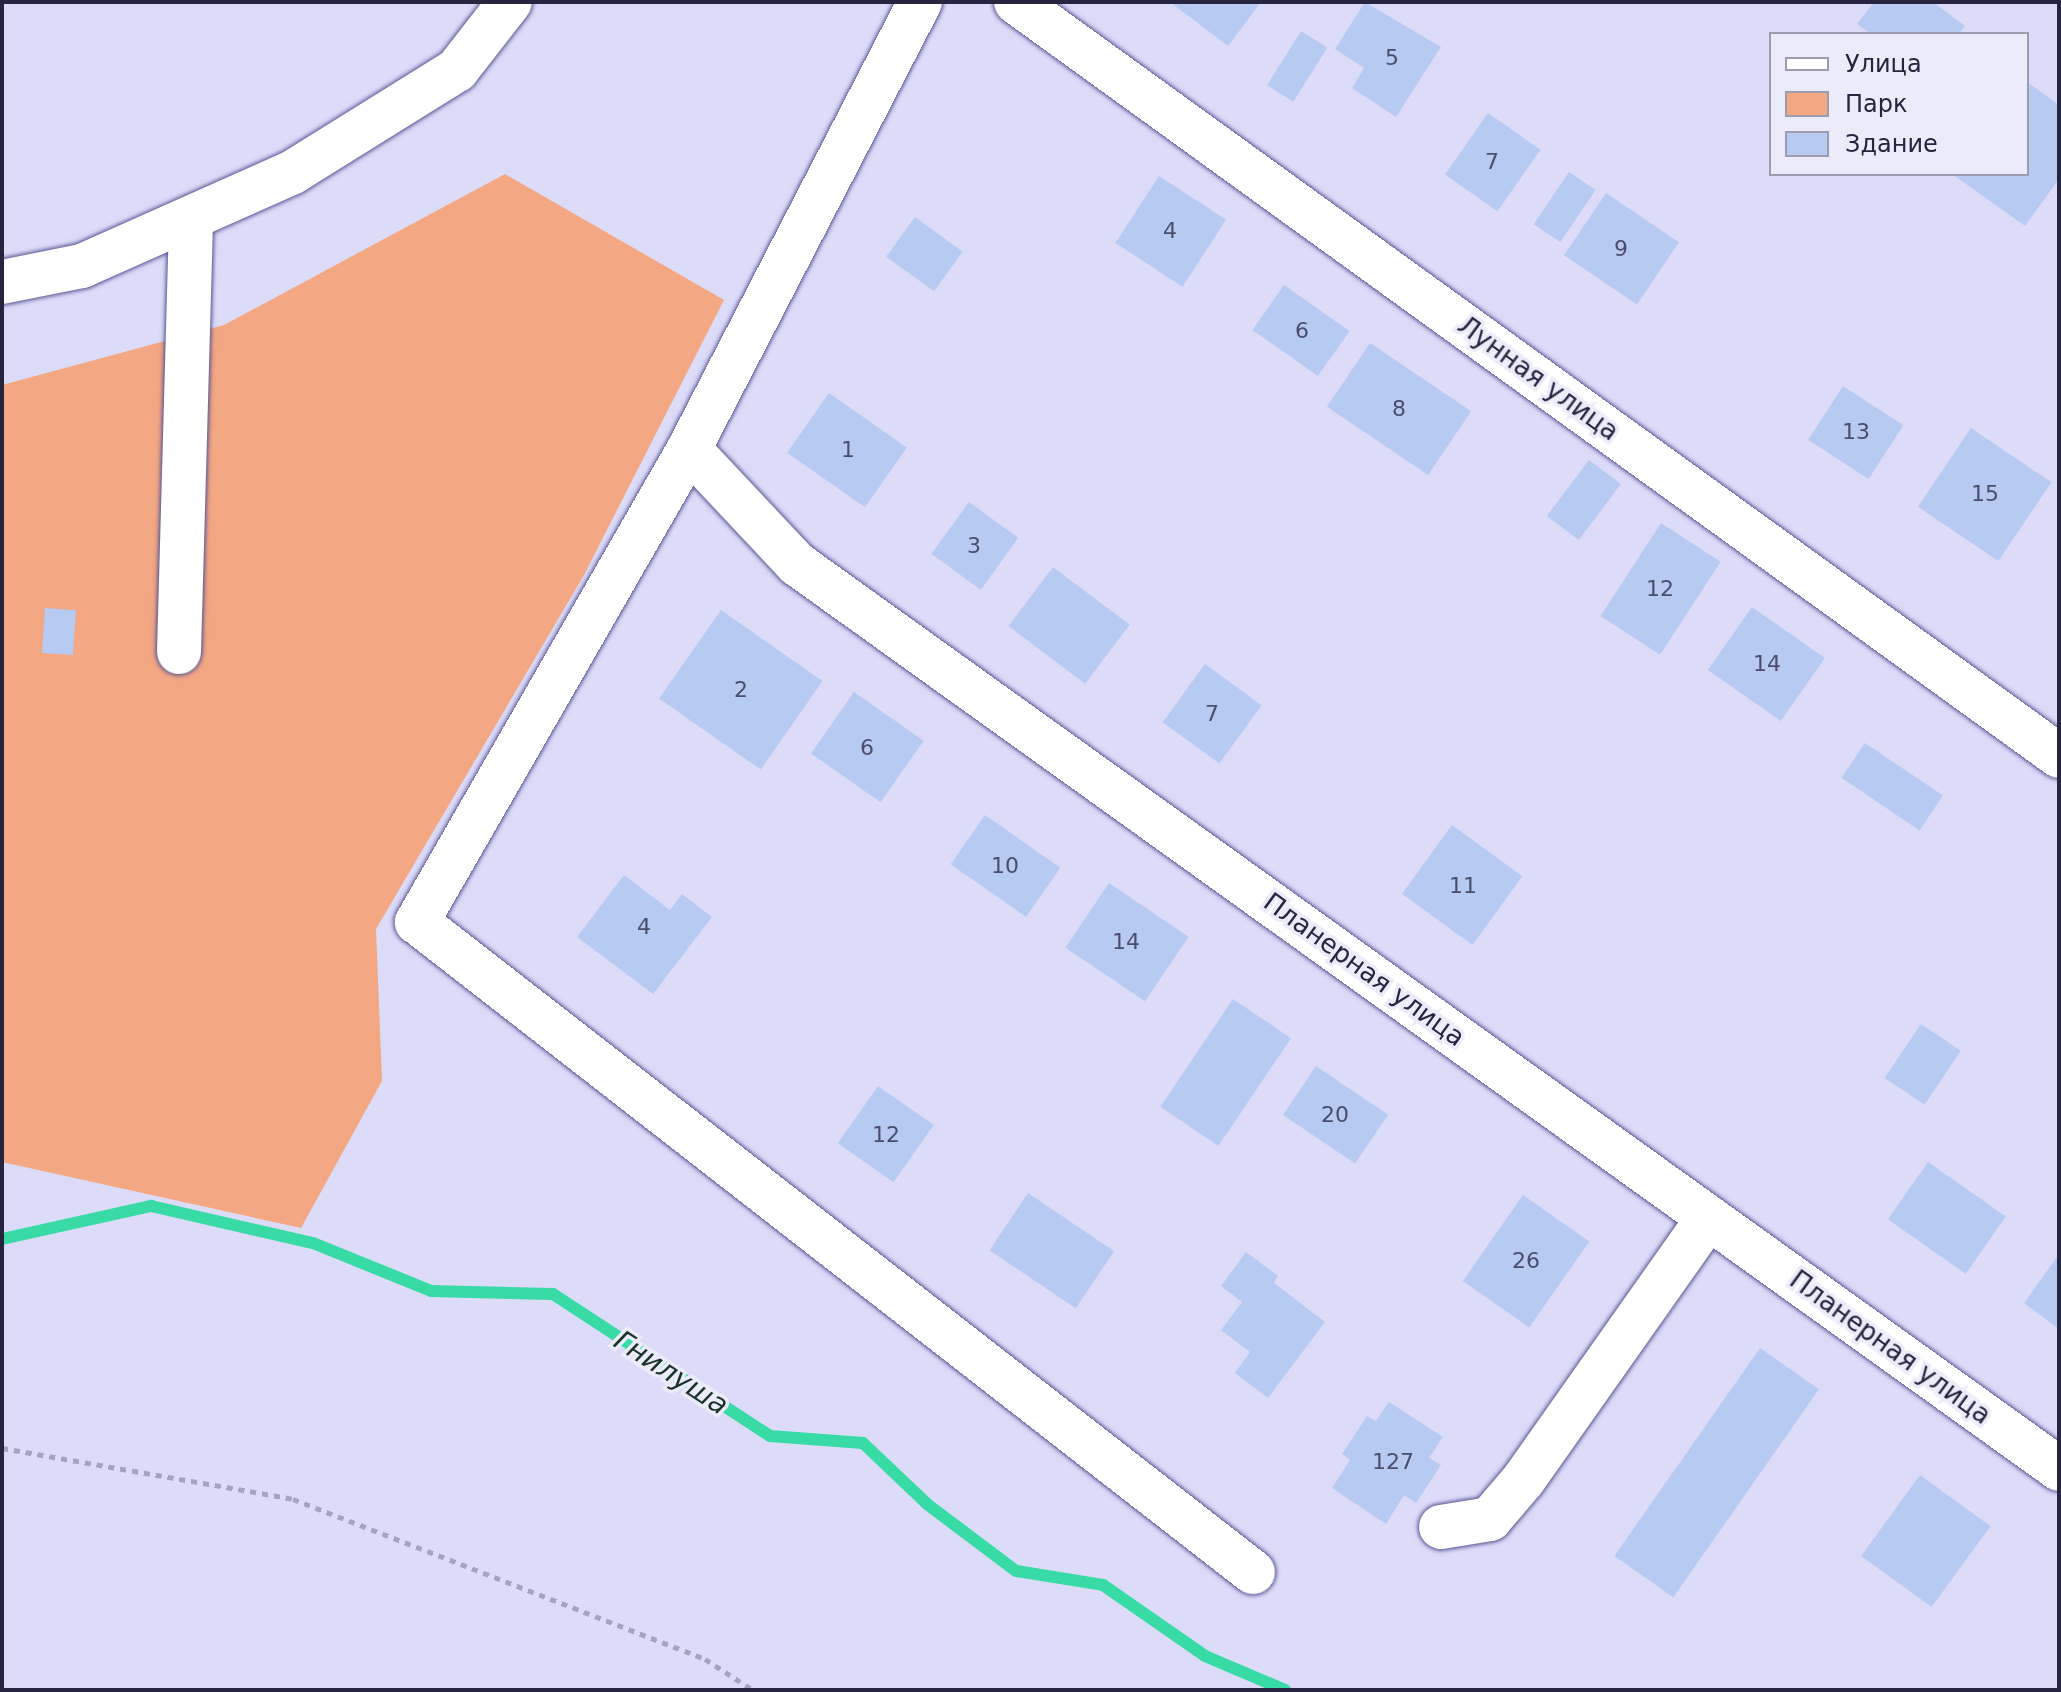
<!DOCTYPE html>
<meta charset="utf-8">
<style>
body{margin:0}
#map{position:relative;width:2061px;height:1692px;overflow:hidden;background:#dcdcf9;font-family:"DejaVu Sans",sans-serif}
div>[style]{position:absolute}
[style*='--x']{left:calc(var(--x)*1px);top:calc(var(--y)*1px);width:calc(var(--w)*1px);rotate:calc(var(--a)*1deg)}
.green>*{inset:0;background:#f3a783}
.stream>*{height:12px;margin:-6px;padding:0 6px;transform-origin:6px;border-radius:6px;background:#38daa5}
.building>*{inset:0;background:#b7caf2;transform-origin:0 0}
.path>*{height:5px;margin-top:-2.5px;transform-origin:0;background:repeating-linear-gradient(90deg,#a4a3c0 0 6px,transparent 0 12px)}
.roads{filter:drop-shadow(0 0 2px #5b5594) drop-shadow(0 0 2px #5b5594)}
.minor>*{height:44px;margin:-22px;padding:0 22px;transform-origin:22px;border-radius:22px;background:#fff}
span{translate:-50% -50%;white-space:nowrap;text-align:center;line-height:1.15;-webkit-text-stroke:7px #ebebf9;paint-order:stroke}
.number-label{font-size:22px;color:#4a4e6c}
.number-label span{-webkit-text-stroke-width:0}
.street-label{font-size:26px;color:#26243f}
.water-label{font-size:28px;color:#193228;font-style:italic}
.frame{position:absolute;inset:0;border:4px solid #26243f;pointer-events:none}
.legend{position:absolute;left:1769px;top:32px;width:260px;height:144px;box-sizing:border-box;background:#ebebf9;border:2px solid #9c9baf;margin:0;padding:10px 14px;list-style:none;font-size:24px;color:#26243f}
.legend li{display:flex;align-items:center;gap:16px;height:40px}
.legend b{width:40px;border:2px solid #9c9baf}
</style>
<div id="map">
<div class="green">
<i style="clip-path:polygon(505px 174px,724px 300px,584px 575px,376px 929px,382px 1081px,301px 1228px,2px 1162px,2px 385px,224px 325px)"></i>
</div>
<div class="stream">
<i style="--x:2;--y:1239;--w:153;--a:-12.5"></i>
<i style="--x:151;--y:1206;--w:166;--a:12.9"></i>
<i style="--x:313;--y:1243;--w:127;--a:22.1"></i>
<i style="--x:431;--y:1291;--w:122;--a:1.4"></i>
<i style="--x:553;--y:1294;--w:259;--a:33.2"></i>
<i style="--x:770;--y:1436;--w:93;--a:4.3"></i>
<i style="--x:863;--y:1443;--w:88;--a:43.6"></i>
<i style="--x:927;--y:1504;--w:111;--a:37"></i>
<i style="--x:1016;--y:1571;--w:88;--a:9.1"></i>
<i style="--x:1103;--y:1585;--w:124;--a:34.8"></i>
<i style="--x:1205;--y:1656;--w:87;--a:23"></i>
</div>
<div class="building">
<i style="clip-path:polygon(1170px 2px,1261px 2px,1228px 46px)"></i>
<i style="clip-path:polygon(1365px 2px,1441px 47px,1396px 117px,1352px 88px,1364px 68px,1335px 49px)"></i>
<i style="clip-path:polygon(1874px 2px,1933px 2px,1965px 26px,1958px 34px,1871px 34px,1857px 24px)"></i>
<i style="left:1301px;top:31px;width:31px;height:64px;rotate:32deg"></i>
<i style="clip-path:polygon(2027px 82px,2059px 105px,2059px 179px,2025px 226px,1952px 174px,2027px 174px)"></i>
<i style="left:1488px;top:113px;width:64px;height:75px;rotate:35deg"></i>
<i style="left:1569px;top:172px;width:32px;height:63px;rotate:34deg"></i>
<i style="left:1159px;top:176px;width:80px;height:80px;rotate:33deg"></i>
<i style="left:1606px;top:193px;width:88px;height:75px;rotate:34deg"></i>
<i style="left:915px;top:217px;width:59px;height:49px;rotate:36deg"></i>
<i style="left:1284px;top:285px;width:80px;height:55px;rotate:35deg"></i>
<i style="left:1370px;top:343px;width:122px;height:77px;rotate:34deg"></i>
<i style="left:1843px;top:386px;width:72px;height:64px;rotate:33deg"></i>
<i style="left:829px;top:393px;width:95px;height:73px;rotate:35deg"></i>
<i style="left:1971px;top:428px;width:97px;height:95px;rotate:34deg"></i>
<i style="left:1589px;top:460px;width:40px;height:70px;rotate:37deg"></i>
<i style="left:969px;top:502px;width:61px;height:64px;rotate:36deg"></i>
<i style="left:1661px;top:523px;width:71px;height:111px;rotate:33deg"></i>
<i style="left:1053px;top:567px;width:96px;height:74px;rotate:37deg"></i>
<i style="left:1752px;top:607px;width:89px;height:77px;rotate:35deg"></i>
<i style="left:45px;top:608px;width:31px;height:45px;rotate:4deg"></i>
<i style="left:721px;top:610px;width:124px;height:108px;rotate:35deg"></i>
<i style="left:1205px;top:664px;width:70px;height:72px;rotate:36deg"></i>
<i style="left:854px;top:692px;width:85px;height:75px;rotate:35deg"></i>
<i style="left:1865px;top:743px;width:94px;height:42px;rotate:34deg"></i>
<i style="left:985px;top:815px;width:92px;height:60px;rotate:35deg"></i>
<i style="left:1452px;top:825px;width:87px;height:85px;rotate:36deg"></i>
<i style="clip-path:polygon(624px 875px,670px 910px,682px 894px,712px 917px,653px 994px,577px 937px)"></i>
<i style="left:1109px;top:883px;width:96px;height:78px;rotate:34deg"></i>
<i style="left:1233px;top:999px;width:70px;height:130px;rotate:34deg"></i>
<i style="left:1921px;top:1024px;width:48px;height:65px;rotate:34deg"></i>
<i style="left:1316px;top:1066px;width:87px;height:59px;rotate:34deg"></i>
<i style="left:878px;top:1086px;width:68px;height:70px;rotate:35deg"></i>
<i style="left:1928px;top:1162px;width:95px;height:70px;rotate:35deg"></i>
<i style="left:1028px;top:1193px;width:104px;height:69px;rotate:34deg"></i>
<i style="left:1523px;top:1195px;width:81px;height:105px;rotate:35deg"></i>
<i style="clip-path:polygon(1246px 1252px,1278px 1276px,1274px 1283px,1325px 1322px,1268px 1398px,1235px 1373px,1250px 1352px,1221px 1330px,1242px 1302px,1221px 1286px)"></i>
<i style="clip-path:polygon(2059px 1254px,2059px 1329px,2024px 1303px)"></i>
<i style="left:1760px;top:1348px;width:72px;height:254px;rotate:35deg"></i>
<i style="clip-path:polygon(1389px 1402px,1443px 1437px,1429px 1458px,1441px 1465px,1416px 1503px,1404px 1495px,1386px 1524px,1332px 1488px,1350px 1460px,1342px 1454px,1367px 1416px,1376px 1421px)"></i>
<i style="left:1920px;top:1475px;width:87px;height:100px;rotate:36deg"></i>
</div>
<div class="path">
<i style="--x:2;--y:1448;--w:295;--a:9.9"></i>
<i style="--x:293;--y:1499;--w:442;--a:21.2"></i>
<i style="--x:705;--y:1659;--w:57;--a:32.9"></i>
</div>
<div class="roads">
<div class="minor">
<i style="--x:920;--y:2;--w:503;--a:117.33"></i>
<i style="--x:689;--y:449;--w:546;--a:119.9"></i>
<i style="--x:417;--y:922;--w:1059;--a:37.87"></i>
<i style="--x:1016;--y:2;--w:1287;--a:35.86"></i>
<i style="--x:2;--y:282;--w:82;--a:-11.3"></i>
<i style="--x:82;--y:266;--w:231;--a:-24"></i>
<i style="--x:293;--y:172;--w:193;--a:-31.9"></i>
<i style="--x:457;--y:70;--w:86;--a:-52.1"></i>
<i style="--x:689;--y:449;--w:158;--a:46.8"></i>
<i style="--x:797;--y:564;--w:1553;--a:35.64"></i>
<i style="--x:179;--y:652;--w:434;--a:-88.4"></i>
<i style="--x:1441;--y:1527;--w:50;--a:-9.3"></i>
<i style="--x:1490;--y:1519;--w:52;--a:-49.6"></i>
<i style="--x:1524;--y:1479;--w:319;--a:-54.8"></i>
</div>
</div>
<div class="number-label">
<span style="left:1392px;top:58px">5</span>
<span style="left:1492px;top:162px">7</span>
<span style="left:1170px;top:231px">4</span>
<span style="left:1621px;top:249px">9</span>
<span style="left:1302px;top:331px">6</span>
<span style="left:1399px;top:409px">8</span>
<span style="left:1856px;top:432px">13</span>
<span style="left:848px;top:450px">1</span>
<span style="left:1985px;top:494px">15</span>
<span style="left:974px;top:546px">3</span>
<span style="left:1660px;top:589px">12</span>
<span style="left:1767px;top:664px">14</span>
<span style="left:741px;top:690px">2</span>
<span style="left:1212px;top:714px">7</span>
<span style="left:867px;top:748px">6</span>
<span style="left:1005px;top:866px">10</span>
<span style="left:1463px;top:886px">11</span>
<span style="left:644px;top:927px">4</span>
<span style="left:1126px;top:942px">14</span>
<span style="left:1335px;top:1115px">20</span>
<span style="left:886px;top:1135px">12</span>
<span style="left:1526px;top:1261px">26</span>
<span style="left:1393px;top:1462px">127</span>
</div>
<div class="street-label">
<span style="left:1538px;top:379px;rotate:36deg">Лунная улица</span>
<span style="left:1364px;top:970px;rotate:36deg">Планерная улица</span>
<span style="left:1890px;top:1348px;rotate:36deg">Планерная улица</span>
</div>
<div class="water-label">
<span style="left:671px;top:1373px;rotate:33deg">Гнилуша</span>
</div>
<div class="frame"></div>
<ul class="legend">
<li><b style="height:10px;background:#fff"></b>Улица</li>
<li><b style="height:22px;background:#f3a783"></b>Парк</li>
<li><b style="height:22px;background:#b7caf2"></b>Здание</li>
</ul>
</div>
